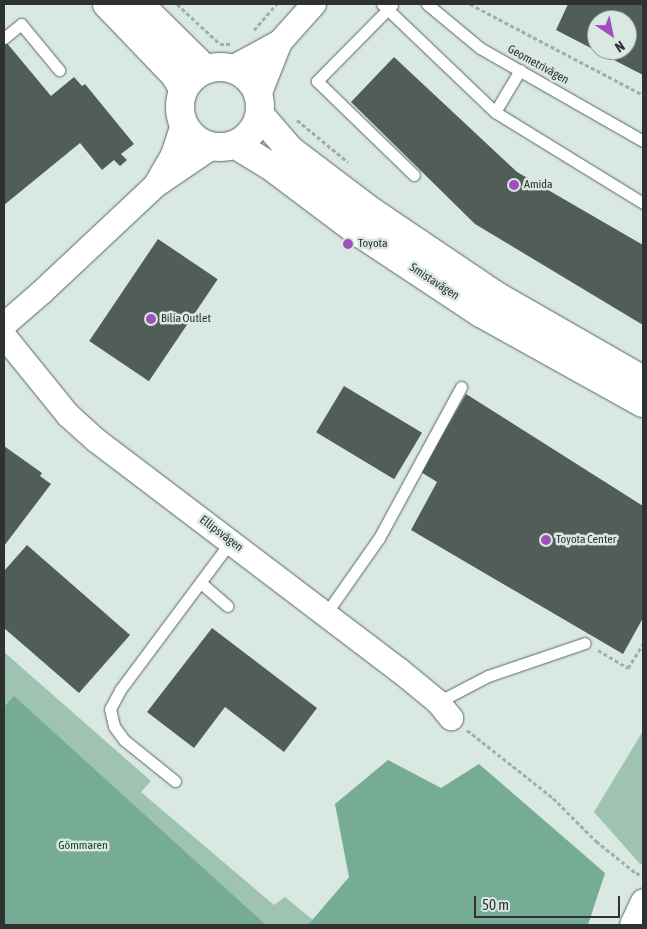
<!DOCTYPE html>
<meta charset="utf-8">
<style>
body{margin:0}
#map{position:relative;width:647px;height:929px;overflow:hidden;background:#d9e8e1;font-family:"Asap Condensed",sans-serif}
div>[style]{position:absolute}
[style*='--x']{left:calc(var(--x)*1px);top:calc(var(--y)*1px);width:calc(var(--w)*1px);rotate:calc(var(--a)*1deg)}
.green>*{inset:0;background:#9ec3b2}
.forest>*{inset:0;background:#76ac95}
.building>*{inset:0;background:#515e58;transform-origin:0 0}
.path>*{height:3px;margin-top:-1.5px;transform-origin:0;background:repeating-linear-gradient(90deg,#a2aea9 0 4px,transparent 0 6.5px)}
.roads{filter:drop-shadow(0 0 1px #596660) drop-shadow(0 0 1px #596660)}
.service>*{height:11px;margin:-5.5px;padding:0 5.5px;transform-origin:5.5px;border-radius:5.5px;background:#fff}
.minor>*{height:24px;margin:-12px;padding:0 12px;transform-origin:12px;border-radius:12px;background:#fff}
.tertiary>*{height:28px;margin:-14px;padding:0 14px;transform-origin:14px;border-radius:14px;background:#fff}
.tertiary>.ring{margin:-14px;padding:0;box-sizing:content-box;background:none;border:28px solid #fff;border-radius:50%}
.dots>*{width:14px;height:14px;translate:-50% -50%;box-sizing:border-box;border:2px solid #d9e8e1;border-radius:50%}
span{translate:-50% -50%;white-space:nowrap;text-align:center;line-height:1.15;-webkit-text-stroke:5px #d9e8e1;paint-order:stroke}
.street-label{font-size:12px;color:#2e3331}
.poi-label{font-size:12px;color:#2e3331}
.left{translate:0 -50%;text-align:left}
.park-label{font-size:12px;color:#184534}
.frame{position:absolute;inset:0;border:5px solid #2e3331;pointer-events:none}
.north{position:absolute;left:587px;top:10px;width:50px;height:50px;box-sizing:border-box;background:#d9e8e1;border:1px solid #95a09b;border-radius:50%;rotate:146deg;font-size:14px;font-weight:700;line-height:20px;text-align:center;color:#2e3331}
.north::after{content:'';display:block;margin:auto;width:18px;height:22px;background:#a14fbf;clip-path:polygon(50% 0,100% 100%,50% 72%,0 100%)}
.scale{position:absolute;left:474px;top:896px;width:146px;height:22px;box-sizing:border-box;border:2px solid #2e3331;border-top:0;padding-left:6px;font-size:15px;line-height:18px;white-space:nowrap;color:#2e3331;-webkit-text-stroke:4px #d9e8e1;paint-order:stroke}
</style>
<div id="map">
<div class="green">
<i style="clip-path:polygon(4px 652px,151px 781px,141px 792px,274px 905px,285px 897px,319px 925px,4px 925px)"></i>
<i style="clip-path:polygon(643px 731px,643px 864px,640px 864px,594px 812px)"></i>
</div>
<div class="forest">
<i style="clip-path:polygon(14px 696px,266px 925px,4px 925px,4px 707px)"></i>
<i style="clip-path:polygon(388px 760px,441px 788px,479px 764px,605px 873px,588px 925px,308px 925px,349px 877px,335px 804px)"></i>
</div>
<div class="building">
<i style="clip-path:polygon(evenodd,568px 4px,643px 4px,643px 75px,556px 30px,568px 4px,597px 20px,627px 20px,627px 50px,597px 50px,597px 20px)"></i>
<i style="clip-path:polygon(6px 42px,51px 96px,74px 77px,82px 86px,85px 84px,134px 144px,121px 154px,127px 160px,120px 166px,114px 160px,102px 170px,80px 143px,4px 205px,4px 44px)"></i>
<i style="clip-path:polygon(394px 57px,517px 172px,643px 245px,643px 325px,475px 224px,351px 102px)"></i>
<i style="left:158px;top:239px;width:72px;height:123px;rotate:34deg"></i>
<i style="left:344px;top:386px;width:91px;height:54px;rotate:31deg"></i>
<i style="clip-path:polygon(466px 394px,643px 506px,643px 618px,623px 654px,411px 530px,437px 482px,421px 472px)"></i>
<i style="clip-path:polygon(4px 446px,42px 473px,40px 476px,51px 484px,4px 546px)"></i>
<i style="clip-path:polygon(27px 545px,130px 635px,79px 693px,4px 628px,4px 571px)"></i>
<i style="clip-path:polygon(212px 628px,317px 708px,284px 752px,225px 707px,194px 748px,147px 712px)"></i>
</div>
<div class="path">
<i style="--x:177;--y:4;--w:59;--a:42.9"></i>
<i style="--x:220;--y:44;--w:12;--a:0"></i>
<i style="--x:470;--y:4;--w:195;--a:27.7"></i>
<i style="--x:254;--y:30;--w:35;--a:-49"></i>
<i style="--x:297;--y:120;--w:66;--a:39.5"></i>
<i style="--x:598;--y:650;--w:35;--a:31"></i>
<i style="--x:628;--y:668;--w:28;--a:-58"></i>
<i style="--x:467;--y:730;--w:110;--a:38.3"></i>
<i style="--x:553;--y:798;--w:61;--a:45"></i>
<i style="--x:596;--y:841;--w:51;--a:38.7"></i>
<i style="--x:636;--y:873;--w:8;--a:23"></i>
</div>
<div class="roads">
<div class="service">
<i style="--x:382;--y:4;--w:156;--a:43.7"></i>
<i style="--x:495;--y:112;--w:174;--a:31.6"></i>
<i style="--x:427;--y:4;--w:69;--a:39.7"></i>
<i style="--x:480;--y:48;--w:188;--a:29.7"></i>
<i style="--x:392;--y:5;--w:107;--a:134.6"></i>
<i style="--x:317;--y:81;--w:135;--a:44.1"></i>
<i style="--x:4;--y:38;--w:22;--a:-39"></i>
<i style="--x:21;--y:24;--w:60;--a:50.4"></i>
<i style="--x:495;--y:112;--w:49;--a:-59.2"></i>
<i style="--x:201;--y:583;--w:35;--a:41"></i>
<i style="--x:325;--y:615;--w:94;--a:-55"></i>
<i style="--x:379;--y:538;--w:172;--a:-61.5"></i>
<i style="--x:438;--y:702;--w:56;--a:-27.5"></i>
<i style="--x:488;--y:676;--w:102;--a:-18.8"></i>
<i style="--x:175;--y:781;--w:65;--a:-141.2"></i>
<i style="--x:124;--y:740;--w:17;--a:-126"></i>
<i style="--x:114;--y:726;--w:17;--a:-103"></i>
<i style="--x:110;--y:709;--w:21;--a:-62"></i>
<i style="--x:120;--y:690;--w:186;--a:-53.3"></i>
</div>
<div class="minor">
<i style="--x:232;--y:68;--w:55;--a:-28.4"></i>
<i style="--x:259;--y:95;--w:57;--a:-68.4"></i>
<i style="--x:280;--y:42;--w:51;--a:-48.2"></i>
<i style="--x:158;--y:181;--w:30;--a:-60"></i>
<i style="--x:173;--y:155;--w:33;--a:-72"></i>
<i style="--x:4;--y:325;--w:50;--a:-41"></i>
<i style="--x:42;--y:292;--w:156;--a:-43.2"></i>
<i style="--x:156;--y:185;--w:68;--a:-34.2"></i>
<i style="--x:4;--y:336;--w:102;--a:51"></i>
<i style="--x:68;--y:415;--w:39;--a:42"></i>
<i style="--x:97;--y:441;--w:379;--a:37.2"></i>
<i style="--x:399;--y:670;--w:50;--a:39.4"></i>
<i style="--x:438;--y:702;--w:21;--a:51"></i>
<i style="--x:632;--y:925;--w:26;--a:-65"></i>
</div>
<div class="tertiary">
<i style="--x:107;--y:4;--w:98;--a:46.2"></i>
<i style="--x:175;--y:75;--w:16;--a:60"></i>
<i style="--x:139;--y:4;--w:93;--a:44.6"></i>
<i class="ring" style="left:180px;top:67px;width:52px;height:52px"></i>
<i style="--x:260;--y:115;--w:46;--a:49.4"></i>
<i style="--x:290;--y:150;--w:103;--a:37.1"></i>
<i style="--x:372;--y:212;--w:148;--a:34"></i>
<i style="--x:495;--y:295;--w:171;--a:29.9"></i>
<i style="--x:236;--y:145;--w:42;--a:31.4"></i>
<i style="--x:272;--y:167;--w:110;--a:36.9"></i>
<i style="--x:360;--y:233;--w:145;--a:33.5"></i>
<i style="--x:481;--y:313;--w:185;--a:29.1"></i>
</div>
</div>
<div class="dots">
<i style="left:514px;top:185px;background:#a14fbf"></i>
<i style="left:348px;top:244px;background:#a14fbf"></i>
<i style="left:151px;top:319px;background:#a14fbf"></i>
<i style="left:546px;top:540px;background:#a14fbf"></i>
</div>
<div class="street-label">
<span style="left:538px;top:65px;rotate:29deg">Geometrivägen</span>
<span style="left:434px;top:282px;rotate:33deg">Smistavägen</span>
<span style="left:221px;top:534px;rotate:37deg">Ellipsvägen</span>
</div>
<div class="poi-label">
<span class="left" style="left:524px;top:185px">Amida</span>
<span class="left" style="left:358px;top:244px">Toyota</span>
<span class="left" style="left:161px;top:319px">Bilia Outlet</span>
<span class="left" style="left:556px;top:540px">Toyota Center</span>
</div>
<div class="park-label">
<span style="left:83px;top:846px">Gömmaren</span>
</div>
<div class="frame"></div>
<div class="north">N</div>
<div class="scale">50 m</div>
</div>
